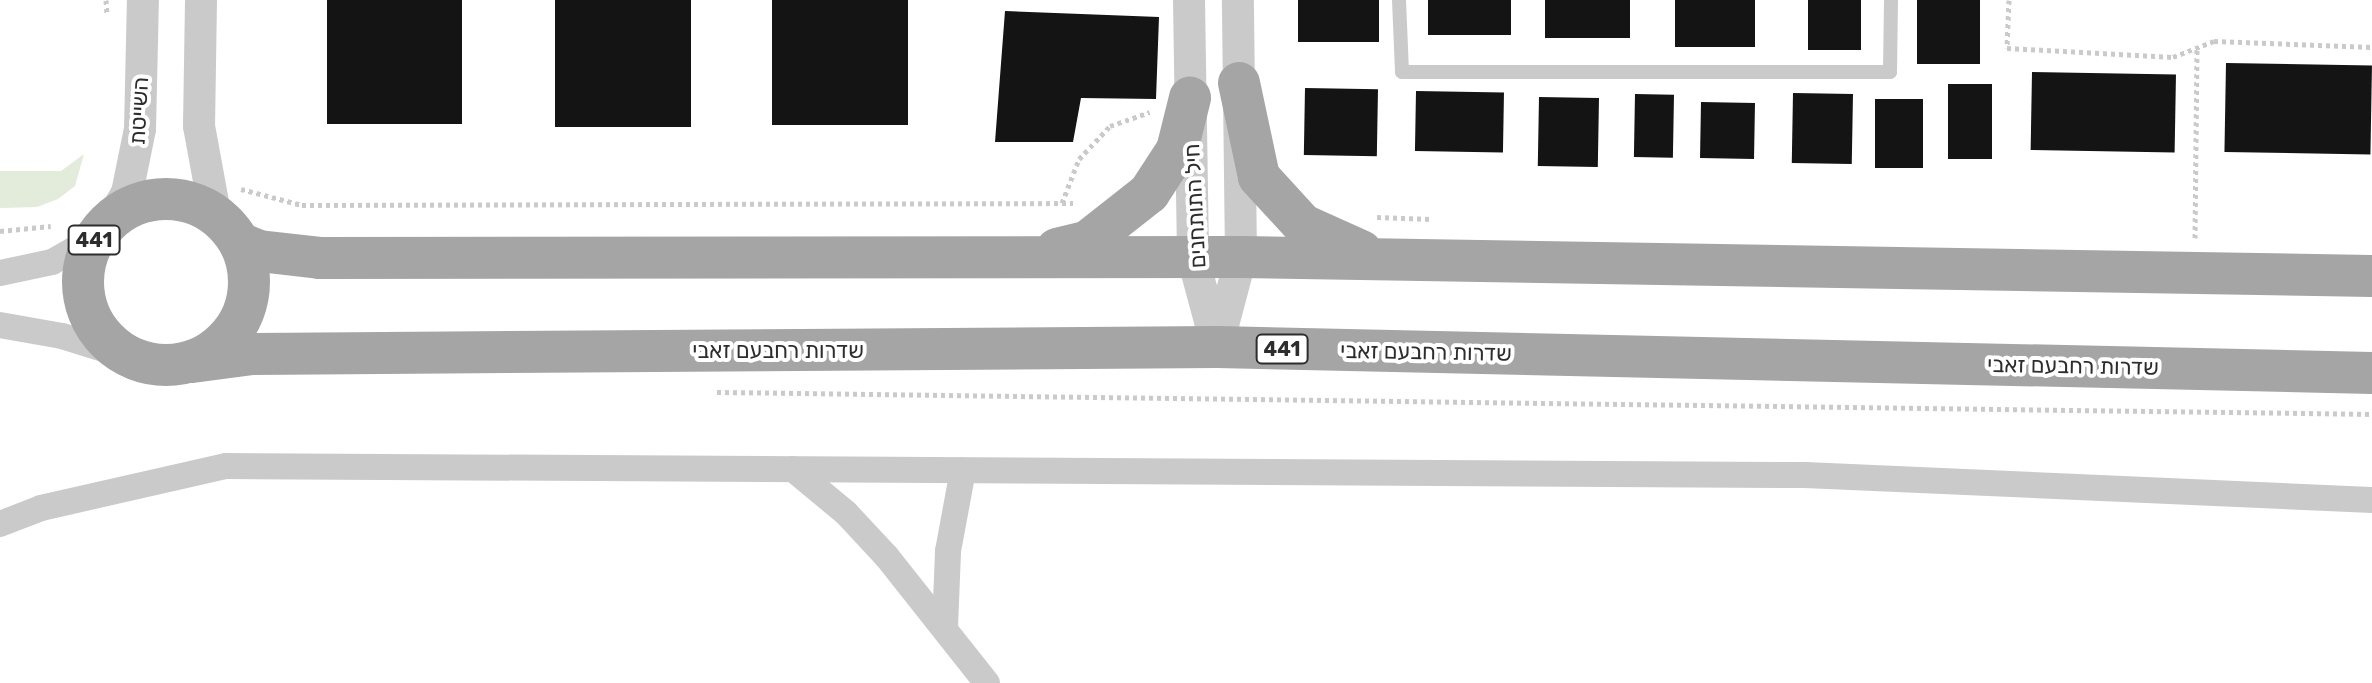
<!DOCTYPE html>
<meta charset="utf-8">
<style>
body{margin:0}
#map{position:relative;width:2372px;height:683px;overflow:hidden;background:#fff;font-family:Rubik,"Noto Sans Hebrew",sans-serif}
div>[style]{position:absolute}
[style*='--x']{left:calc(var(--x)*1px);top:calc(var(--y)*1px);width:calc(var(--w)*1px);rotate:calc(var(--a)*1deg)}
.green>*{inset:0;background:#e3ebdb}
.building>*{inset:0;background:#141414;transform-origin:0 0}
.path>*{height:5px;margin-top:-2.5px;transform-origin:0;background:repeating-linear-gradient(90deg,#cacaca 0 4px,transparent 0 8px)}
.service>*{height:14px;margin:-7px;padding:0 7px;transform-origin:7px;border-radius:7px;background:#cacaca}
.minor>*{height:26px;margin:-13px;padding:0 13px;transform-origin:13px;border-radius:13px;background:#cacaca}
.tertiary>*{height:32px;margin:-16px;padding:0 16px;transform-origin:16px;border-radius:16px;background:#cacaca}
.primary>*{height:42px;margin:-21px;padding:0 21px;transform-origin:21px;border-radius:21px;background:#a5a5a5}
.primary>.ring{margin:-21px;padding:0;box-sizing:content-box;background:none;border:42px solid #a5a5a5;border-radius:50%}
span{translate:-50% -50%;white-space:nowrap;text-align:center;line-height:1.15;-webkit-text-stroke:8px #fff;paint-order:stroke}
.shield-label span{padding:2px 6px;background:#fff;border:2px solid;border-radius:6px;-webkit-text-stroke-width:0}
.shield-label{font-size:20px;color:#2d2d2d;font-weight:700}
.street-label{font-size:22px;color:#2d2d2d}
</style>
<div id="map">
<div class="green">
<i style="clip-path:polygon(84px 154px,75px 186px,58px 199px,37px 207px,0 208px,0 171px,61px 171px)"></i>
</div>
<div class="building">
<i style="left:327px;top:0;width:135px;height:124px"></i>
<i style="left:555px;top:0;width:136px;height:127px"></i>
<i style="left:772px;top:0;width:136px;height:125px"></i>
<i style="left:1298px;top:0;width:81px;height:42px"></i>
<i style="left:1428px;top:0;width:83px;height:35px"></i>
<i style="left:1545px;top:0;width:85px;height:38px"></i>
<i style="left:1675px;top:0;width:80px;height:47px"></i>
<i style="left:1808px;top:0;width:53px;height:50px"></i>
<i style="left:1917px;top:0;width:63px;height:64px"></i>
<i style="clip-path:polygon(1005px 11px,1159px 17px,1156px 99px,1081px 98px,1073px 142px,995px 142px)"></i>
<i style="left:2226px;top:63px;width:146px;height:89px;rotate:1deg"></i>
<i style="left:2032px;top:72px;width:144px;height:78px;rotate:1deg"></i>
<i style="left:1948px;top:84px;width:44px;height:75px"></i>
<i style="left:1305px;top:88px;width:73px;height:67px;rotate:1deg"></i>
<i style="left:1416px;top:91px;width:88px;height:60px;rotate:1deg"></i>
<i style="left:1793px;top:93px;width:60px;height:70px;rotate:1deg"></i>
<i style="left:1635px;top:94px;width:39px;height:63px;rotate:1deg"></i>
<i style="left:1539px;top:97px;width:60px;height:69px;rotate:1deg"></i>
<i style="left:1875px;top:99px;width:48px;height:69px"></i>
<i style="left:1701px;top:102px;width:54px;height:56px;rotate:1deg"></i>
</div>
<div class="path">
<i style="--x:106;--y:0;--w:14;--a:86"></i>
<i style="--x:2009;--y:0;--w:48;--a:92.4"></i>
<i style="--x:2007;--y:48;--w:166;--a:3.1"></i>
<i style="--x:2173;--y:57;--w:44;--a:-21.3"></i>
<i style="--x:2214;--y:41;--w:158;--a:2.2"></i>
<i style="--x:241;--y:189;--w:63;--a:14.7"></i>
<i style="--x:302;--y:205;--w:771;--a:-0.15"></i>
<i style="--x:1062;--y:203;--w:47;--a:-68.9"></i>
<i style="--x:1079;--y:159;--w:45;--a:-46.8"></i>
<i style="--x:1110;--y:126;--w:42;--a:-19.3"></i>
<i style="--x:1377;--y:217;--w:54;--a:2.1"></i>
<i style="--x:0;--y:231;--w:51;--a:-5.6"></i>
<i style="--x:2195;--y:238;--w:191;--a:-89.4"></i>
<i style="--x:717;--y:392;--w:1655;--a:0.76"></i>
</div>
<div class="service">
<i style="--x:1399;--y:0;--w:72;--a:87.6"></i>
<i style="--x:1402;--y:72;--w:488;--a:0"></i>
<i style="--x:1890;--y:72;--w:72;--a:-89.2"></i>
</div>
<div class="minor">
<i style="--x:0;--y:273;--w:53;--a:-11.9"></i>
<i style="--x:52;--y:262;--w:48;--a:-29.7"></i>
<i style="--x:0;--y:325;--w:63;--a:10.1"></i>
<i style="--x:62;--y:336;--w:73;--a:17.4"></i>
<i style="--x:793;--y:469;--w:69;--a:39.7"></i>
<i style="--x:846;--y:513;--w:60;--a:47"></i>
<i style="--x:887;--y:557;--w:161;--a:51.6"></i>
<i style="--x:0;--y:524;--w:44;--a:-21.3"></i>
<i style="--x:41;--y:508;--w:190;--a:-12.8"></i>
<i style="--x:226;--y:466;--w:1579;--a:0.33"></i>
<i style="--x:1805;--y:475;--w:568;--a:2.52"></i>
<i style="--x:945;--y:627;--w:76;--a:-87.7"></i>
<i style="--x:948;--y:551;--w:82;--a:-79.5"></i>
</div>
<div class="tertiary">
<i style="--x:201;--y:0;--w:126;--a:90.9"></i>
<i style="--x:199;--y:126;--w:88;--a:79.6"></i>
<i style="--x:1189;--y:0;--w:258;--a:89.1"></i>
<i style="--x:1193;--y:258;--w:92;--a:74.9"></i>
<i style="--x:113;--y:217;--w:28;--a:-60"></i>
<i style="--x:127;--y:193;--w:65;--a:-78.5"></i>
<i style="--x:140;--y:129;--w:129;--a:-88.7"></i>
<i style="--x:1218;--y:344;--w:90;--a:-75.2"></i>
<i style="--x:1241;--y:257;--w:257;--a:-90.7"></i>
</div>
<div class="primary">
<i style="--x:1239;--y:83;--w:96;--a:78"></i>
<i style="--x:1259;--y:177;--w:65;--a:47.5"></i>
<i style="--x:1303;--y:225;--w:64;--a:24.1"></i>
<i class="ring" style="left:83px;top:199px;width:124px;height:124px"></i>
<i style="--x:240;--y:243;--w:21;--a:23"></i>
<i style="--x:259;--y:251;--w:61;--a:6.5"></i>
<i style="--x:320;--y:258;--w:921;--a:-0.06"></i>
<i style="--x:1241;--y:257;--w:1131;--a:0.96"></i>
<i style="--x:1057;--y:249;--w:32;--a:-14"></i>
<i style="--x:1088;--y:241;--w:78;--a:-38.2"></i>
<i style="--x:1149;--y:193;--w:51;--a:-56.9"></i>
<i style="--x:1177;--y:150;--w:54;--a:-76"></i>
<i style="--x:192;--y:362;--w:61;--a:-7.6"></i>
<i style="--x:252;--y:354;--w:965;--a:-0.42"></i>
<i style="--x:1217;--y:347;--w:1155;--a:1.29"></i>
</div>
<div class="shield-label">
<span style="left:94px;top:240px">441</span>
<span style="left:1282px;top:349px">441</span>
</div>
<div class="street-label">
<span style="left:139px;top:111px;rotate:-87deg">השייטת</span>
<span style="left:1195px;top:206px;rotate:-93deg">חיל התותחנים</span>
<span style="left:778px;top:351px">שדרות רחבעם זאבי</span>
<span style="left:1426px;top:352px;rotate:1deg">שדרות רחבעם זאבי</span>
<span style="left:2073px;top:366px;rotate:1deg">שדרות רחבעם זאבי</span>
</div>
</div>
